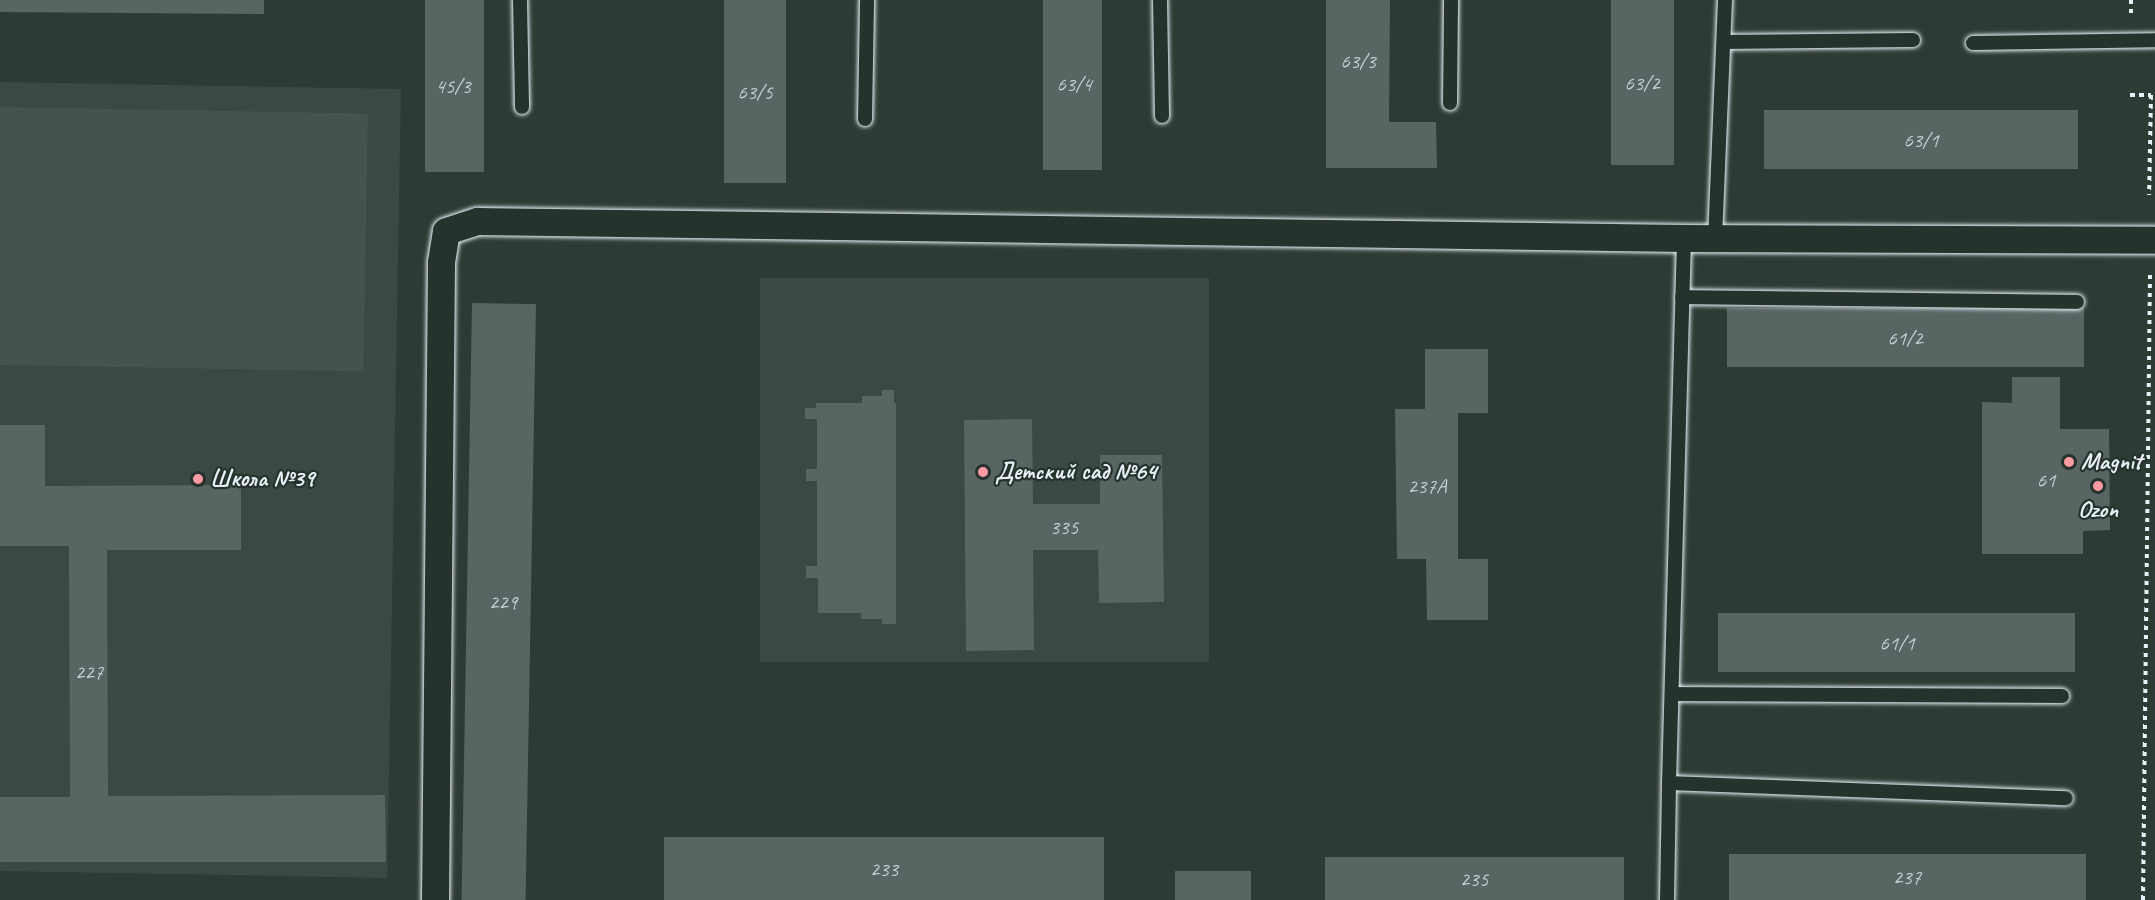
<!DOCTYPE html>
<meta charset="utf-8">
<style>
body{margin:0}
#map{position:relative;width:2155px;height:900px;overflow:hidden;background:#2e3b35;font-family:Caveat,sans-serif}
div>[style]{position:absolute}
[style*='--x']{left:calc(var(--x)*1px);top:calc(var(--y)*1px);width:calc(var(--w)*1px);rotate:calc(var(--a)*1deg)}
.built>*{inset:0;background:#3b4843;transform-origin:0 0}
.green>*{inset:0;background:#45524e;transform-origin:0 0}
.building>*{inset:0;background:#596563;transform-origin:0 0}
.path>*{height:4px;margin-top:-2px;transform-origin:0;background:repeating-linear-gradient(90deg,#e8f1f8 0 4.5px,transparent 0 9px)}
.roads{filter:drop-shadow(0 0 2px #e8f1f8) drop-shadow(0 0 2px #e8f1f8)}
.service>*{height:14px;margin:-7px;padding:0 7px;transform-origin:7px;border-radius:7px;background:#26332d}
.minor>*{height:27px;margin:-13.5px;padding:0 13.5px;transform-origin:13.5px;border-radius:13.5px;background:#26332d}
.dots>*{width:16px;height:16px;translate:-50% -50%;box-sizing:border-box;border:3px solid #26332d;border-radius:50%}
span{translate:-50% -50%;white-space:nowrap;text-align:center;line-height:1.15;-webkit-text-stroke:4.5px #26332d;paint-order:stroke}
.number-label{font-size:21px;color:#c4ced3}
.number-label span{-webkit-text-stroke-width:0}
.poi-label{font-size:24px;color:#e8f1f8;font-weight:700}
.left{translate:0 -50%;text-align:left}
</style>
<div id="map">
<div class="built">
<i style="left:0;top:82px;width:401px;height:789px;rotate:1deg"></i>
<i style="left:760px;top:278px;width:449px;height:384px"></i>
</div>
<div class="green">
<i style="left:0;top:107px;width:368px;height:258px;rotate:1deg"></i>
</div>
<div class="building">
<i style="clip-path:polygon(0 0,264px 0,264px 14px,0 12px)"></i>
<i style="left:425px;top:0;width:59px;height:172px"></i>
<i style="left:724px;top:0;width:62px;height:183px"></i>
<i style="left:1043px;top:0;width:59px;height:170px"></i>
<i style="clip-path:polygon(1326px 0,1390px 0,1389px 122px,1436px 122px,1437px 168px,1326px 168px)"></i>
<i style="left:1611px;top:0;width:63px;height:165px"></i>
<i style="left:1764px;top:110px;width:314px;height:59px"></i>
<i style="left:472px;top:303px;width:64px;height:597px;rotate:1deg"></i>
<i style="left:1727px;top:308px;width:357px;height:59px"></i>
<i style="clip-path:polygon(1425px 349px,1488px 349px,1488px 413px,1458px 413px,1458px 559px,1488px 559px,1488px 620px,1427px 620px,1426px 559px,1397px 559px,1395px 409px,1425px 409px)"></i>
<i style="clip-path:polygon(2012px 377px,2060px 377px,2060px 429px,2109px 429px,2110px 530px,2083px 531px,2083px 554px,1982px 554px,1982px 402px,2012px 403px)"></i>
<i style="clip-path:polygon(882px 390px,894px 390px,894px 403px,896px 403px,896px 624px,882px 624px,882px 619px,861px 619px,861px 613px,818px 613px,818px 578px,806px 578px,806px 566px,817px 566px,817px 481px,806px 481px,806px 469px,817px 469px,817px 419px,805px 419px,805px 408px,816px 408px,816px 403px,862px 403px,862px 396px,882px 396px)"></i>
<i style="clip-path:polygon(1032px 419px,1033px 504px,1100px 504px,1100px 455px,1162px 455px,1164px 602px,1099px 603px,1098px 550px,1033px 550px,1034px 650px,966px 651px,964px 420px)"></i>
<i style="clip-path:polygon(0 425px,45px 425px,45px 486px,241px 485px,241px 550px,107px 550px,108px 796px,385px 795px,386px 862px,0 862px,0 797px,70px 797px,69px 546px,0 546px)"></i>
<i style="left:1718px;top:613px;width:357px;height:59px"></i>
<i style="left:1104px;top:837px;width:63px;height:440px;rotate:90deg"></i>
<i style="left:1729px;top:854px;width:357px;height:46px"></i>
<i style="left:1325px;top:857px;width:299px;height:43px"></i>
<i style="left:1175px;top:871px;width:76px;height:29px"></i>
</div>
<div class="path">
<i style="--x:2131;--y:0;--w:17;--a:90"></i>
<i style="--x:2130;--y:95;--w:21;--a:0"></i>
<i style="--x:2151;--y:95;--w:100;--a:91.1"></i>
<i style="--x:2143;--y:900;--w:629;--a:-89.36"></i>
</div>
<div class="roads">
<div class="service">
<i style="--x:520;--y:0;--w:107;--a:88.9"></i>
<i style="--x:1160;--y:0;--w:116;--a:89"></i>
<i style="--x:1724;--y:42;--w:189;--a:-0.6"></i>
<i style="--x:1973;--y:43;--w:182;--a:-0.9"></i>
<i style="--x:1450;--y:103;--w:103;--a:-89.4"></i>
<i style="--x:865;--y:119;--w:119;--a:-89"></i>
<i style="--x:1715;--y:239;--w:239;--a:-87.6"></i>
<i style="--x:1682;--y:297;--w:395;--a:0.7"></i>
<i style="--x:1672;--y:694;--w:390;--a:0.3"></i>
<i style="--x:1669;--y:783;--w:545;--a:-88.42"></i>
<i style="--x:1667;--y:900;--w:117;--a:-89"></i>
<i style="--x:1669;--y:783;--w:397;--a:2.2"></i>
</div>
<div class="minor">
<i style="--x:435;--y:900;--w:638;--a:-89.46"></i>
<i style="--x:441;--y:262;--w:31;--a:-81"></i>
<i style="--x:446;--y:231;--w:33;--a:-18"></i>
<i style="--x:477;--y:221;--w:1207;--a:0.81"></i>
<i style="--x:1684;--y:238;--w:471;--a:0.2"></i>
</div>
</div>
<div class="dots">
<i style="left:2069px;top:462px;background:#ff9aa2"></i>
<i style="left:983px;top:472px;background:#ff9aa2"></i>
<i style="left:198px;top:479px;background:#ff9aa2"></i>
<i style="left:2098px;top:486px;background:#ff9aa2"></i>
</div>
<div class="number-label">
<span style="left:1358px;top:61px">63/3</span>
<span style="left:1642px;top:83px">63/2</span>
<span style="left:1074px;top:84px">63/4</span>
<span style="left:453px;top:86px">45/3</span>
<span style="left:755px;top:92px">63/5</span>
<span style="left:1921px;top:140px">63/1</span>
<span style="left:1905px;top:338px">61/2</span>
<span style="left:2046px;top:480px">61</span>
<span style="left:1427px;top:486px">237А</span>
<span style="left:1064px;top:527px">335</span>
<span style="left:503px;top:602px">229</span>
<span style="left:1897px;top:643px">61/1</span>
<span style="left:89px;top:672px">227</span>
<span style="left:884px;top:869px">233</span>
<span style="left:1907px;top:877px">237</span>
<span style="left:1474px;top:879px">235</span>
</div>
<div class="poi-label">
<span class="left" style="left:2081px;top:462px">Magnit</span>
<span class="left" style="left:995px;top:472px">Детский сад №64</span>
<span class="left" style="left:210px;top:479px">Школа №39</span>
<span style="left:2098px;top:510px">Ozon</span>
</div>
</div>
